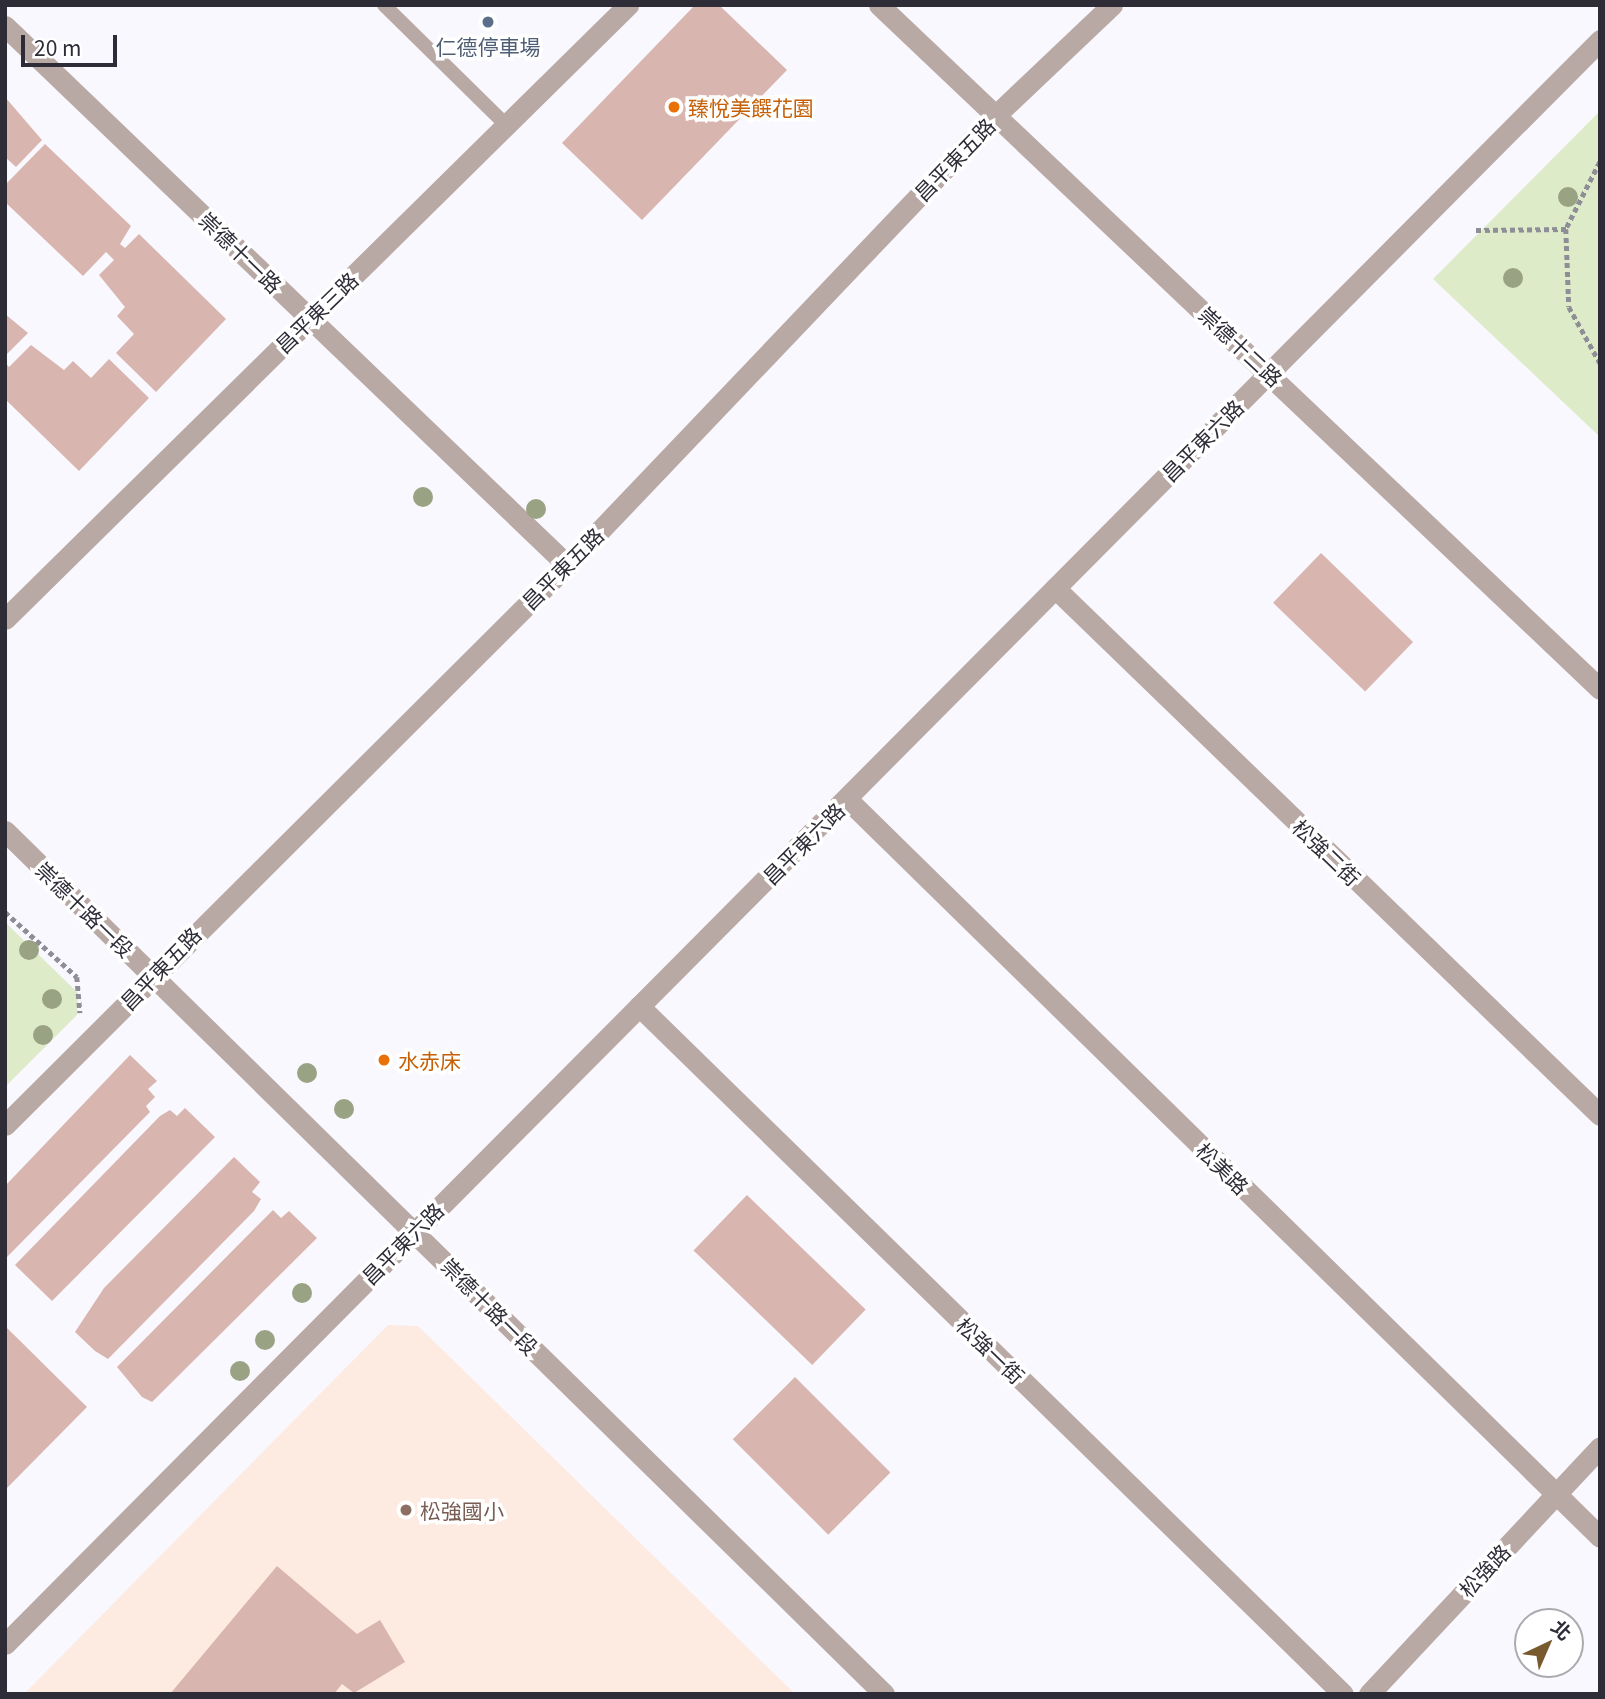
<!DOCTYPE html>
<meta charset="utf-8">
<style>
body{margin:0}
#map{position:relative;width:1605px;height:1699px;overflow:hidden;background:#f9f8fe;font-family:Georgia,"Noto Sans TC",serif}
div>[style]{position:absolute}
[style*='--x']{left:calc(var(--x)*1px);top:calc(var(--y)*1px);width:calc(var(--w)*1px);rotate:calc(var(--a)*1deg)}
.education>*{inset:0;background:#fdeae1}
.green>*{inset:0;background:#deebc9}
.building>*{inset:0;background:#d9b5af;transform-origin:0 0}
.path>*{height:4.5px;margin-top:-2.25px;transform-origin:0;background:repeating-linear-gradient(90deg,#8f8e96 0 5px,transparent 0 8.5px)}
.lane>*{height:14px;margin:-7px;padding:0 7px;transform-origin:7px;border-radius:7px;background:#b9a9a5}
.street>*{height:21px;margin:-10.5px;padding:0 10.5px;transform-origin:10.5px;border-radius:10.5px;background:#b9a9a5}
.trees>*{width:20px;height:20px;margin:-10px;border-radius:50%;background:#99a283}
.dots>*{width:19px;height:19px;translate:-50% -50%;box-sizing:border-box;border:4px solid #fff;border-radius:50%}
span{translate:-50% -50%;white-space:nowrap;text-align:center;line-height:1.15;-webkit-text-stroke:7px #fff;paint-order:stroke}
.service-label{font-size:21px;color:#4e5e75}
.food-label{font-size:21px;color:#c56008}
.left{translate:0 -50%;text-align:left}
.street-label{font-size:21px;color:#2e2c37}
.education-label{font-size:21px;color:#785e54}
.frame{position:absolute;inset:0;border:7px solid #2e2c37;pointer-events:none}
.north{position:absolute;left:1514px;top:1608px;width:70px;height:70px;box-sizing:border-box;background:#fff;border:2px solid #ababaf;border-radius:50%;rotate:44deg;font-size:19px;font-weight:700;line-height:28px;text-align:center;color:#2e2c37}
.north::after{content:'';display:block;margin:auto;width:24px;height:32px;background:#795a2f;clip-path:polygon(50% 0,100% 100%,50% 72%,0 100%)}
.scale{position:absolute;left:21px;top:35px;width:96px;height:32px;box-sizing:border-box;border:4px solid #2e2c37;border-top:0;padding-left:9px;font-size:21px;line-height:24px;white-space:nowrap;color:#2e2c37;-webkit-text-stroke:5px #fff;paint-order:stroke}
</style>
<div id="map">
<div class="education">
<i style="clip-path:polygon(388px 1325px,418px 1326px,795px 1694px,24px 1694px)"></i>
</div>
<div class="green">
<i style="clip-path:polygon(1600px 111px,1600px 437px,1433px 279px)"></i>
<i style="clip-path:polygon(5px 922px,78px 993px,77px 1015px,5px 1087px)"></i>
</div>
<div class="building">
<i style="clip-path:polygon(695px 5px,719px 5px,787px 70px,642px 220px,562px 143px)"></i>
<i style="clip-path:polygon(5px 97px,42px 140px,16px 167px,5px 157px)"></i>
<i style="clip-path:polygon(45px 144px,131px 226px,120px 244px,125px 248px,139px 234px,226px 319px,156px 392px,116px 353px,134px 334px,117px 316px,125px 307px,99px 275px,114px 260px,106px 252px,83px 276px,5px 202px,5px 185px)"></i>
<i style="clip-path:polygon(5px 314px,28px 333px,5px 356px)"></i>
<i style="clip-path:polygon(31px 345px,64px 370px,73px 361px,91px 378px,109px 359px,149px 398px,79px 471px,5px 399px,5px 363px,9px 367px)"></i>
<i style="left:1321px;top:553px;width:128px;height:69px;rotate:44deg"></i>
<i style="clip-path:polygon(130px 1055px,157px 1081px,148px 1089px,155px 1097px,146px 1106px,150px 1112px,7px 1257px,5px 1186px)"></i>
<i style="clip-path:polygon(185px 1108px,215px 1137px,52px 1301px,15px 1265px,160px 1116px,170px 1110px,177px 1116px)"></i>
<i style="clip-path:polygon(234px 1157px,260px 1182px,252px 1192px,261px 1199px,254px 1211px,108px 1359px,95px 1351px,75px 1332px,104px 1288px)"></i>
<i style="left:747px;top:1195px;width:165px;height:77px;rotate:44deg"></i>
<i style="clip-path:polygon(273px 1210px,281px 1218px,289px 1211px,317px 1238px,152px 1402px,142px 1397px,117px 1367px)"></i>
<i style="clip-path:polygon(5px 1326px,87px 1407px,5px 1490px)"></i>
<i style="left:795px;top:1377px;width:135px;height:88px;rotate:45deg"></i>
<i style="clip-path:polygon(277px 1566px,357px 1634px,380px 1620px,405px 1662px,354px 1693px,342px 1684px,334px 1694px,170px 1694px)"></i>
</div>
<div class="path">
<i style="--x:1600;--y:162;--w:75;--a:116.9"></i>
<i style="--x:1566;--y:229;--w:78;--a:87.8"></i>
<i style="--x:1569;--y:307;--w:64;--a:61"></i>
<i style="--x:1476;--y:230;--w:90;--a:-0.6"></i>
<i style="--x:5;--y:912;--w:97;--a:42.1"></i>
<i style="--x:77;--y:977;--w:36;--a:85"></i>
</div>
<div class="lane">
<i style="--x:384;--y:5;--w:173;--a:44.5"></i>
</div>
<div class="street">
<i style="--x:879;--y:5;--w:994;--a:43.49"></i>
<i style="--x:5;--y:26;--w:779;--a:43.8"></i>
<i style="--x:1055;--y:588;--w:758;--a:44.04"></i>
<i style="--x:5;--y:619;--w:875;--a:-44.58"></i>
<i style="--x:847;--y:799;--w:1054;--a:44.42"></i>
<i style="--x:5;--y:831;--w:1232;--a:44.47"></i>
<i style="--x:639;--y:1006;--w:984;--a:44.34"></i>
<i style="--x:5;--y:1125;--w:793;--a:-44.9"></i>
<i style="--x:567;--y:565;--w:622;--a:-46.37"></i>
<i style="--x:996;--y:115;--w:160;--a:-43.5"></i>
<i style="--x:5;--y:1644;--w:2262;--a:-45.16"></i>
<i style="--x:1369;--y:1694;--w:338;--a:-46.9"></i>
</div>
<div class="trees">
<i style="left:1568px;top:197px"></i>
<i style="left:1513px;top:278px"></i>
<i style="left:423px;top:497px"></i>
<i style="left:536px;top:509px"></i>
<i style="left:29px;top:950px"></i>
<i style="left:52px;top:999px"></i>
<i style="left:43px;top:1035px"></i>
<i style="left:307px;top:1073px"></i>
<i style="left:344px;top:1109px"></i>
<i style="left:302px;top:1293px"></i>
<i style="left:265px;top:1340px"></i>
<i style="left:240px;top:1371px"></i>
</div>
<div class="dots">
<i style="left:488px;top:22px;background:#5c6f8a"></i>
<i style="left:674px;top:107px;background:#e8710a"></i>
<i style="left:384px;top:1060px;background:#e8710a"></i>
<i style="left:406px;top:1510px;background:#8d6e63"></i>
</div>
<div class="service-label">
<span style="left:488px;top:46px">仁德停車場</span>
</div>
<div class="food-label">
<span class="left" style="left:688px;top:107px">臻悅美饌花園</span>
<span class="left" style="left:398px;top:1060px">水赤床</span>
</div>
<div class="street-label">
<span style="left:954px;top:159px;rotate:-46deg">昌平東五路</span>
<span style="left:241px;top:252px;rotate:44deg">崇德十一路</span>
<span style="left:316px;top:312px;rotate:-44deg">昌平東三路</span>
<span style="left:1241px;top:346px;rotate:43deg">崇德十二路</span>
<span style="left:1202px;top:440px;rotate:-45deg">昌平東六路</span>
<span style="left:562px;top:568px;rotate:-45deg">昌平東五路</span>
<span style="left:803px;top:843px;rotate:-45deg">昌平東六路</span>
<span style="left:1327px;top:852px;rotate:44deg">松強二街</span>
<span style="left:85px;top:909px;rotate:44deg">崇德十路一段</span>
<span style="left:160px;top:968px;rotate:-46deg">昌平東五路</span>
<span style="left:1223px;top:1168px;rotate:44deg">松美路</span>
<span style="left:402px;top:1243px;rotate:-45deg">昌平東六路</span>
<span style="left:490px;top:1306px;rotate:45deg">崇德十路一段</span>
<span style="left:991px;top:1350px;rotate:44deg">松強一街</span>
<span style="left:1484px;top:1570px;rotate:-47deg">松強路</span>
</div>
<div class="education-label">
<span class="left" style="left:420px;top:1510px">松強國小</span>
</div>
<div class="frame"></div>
<div class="north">北</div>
<div class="scale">20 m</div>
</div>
